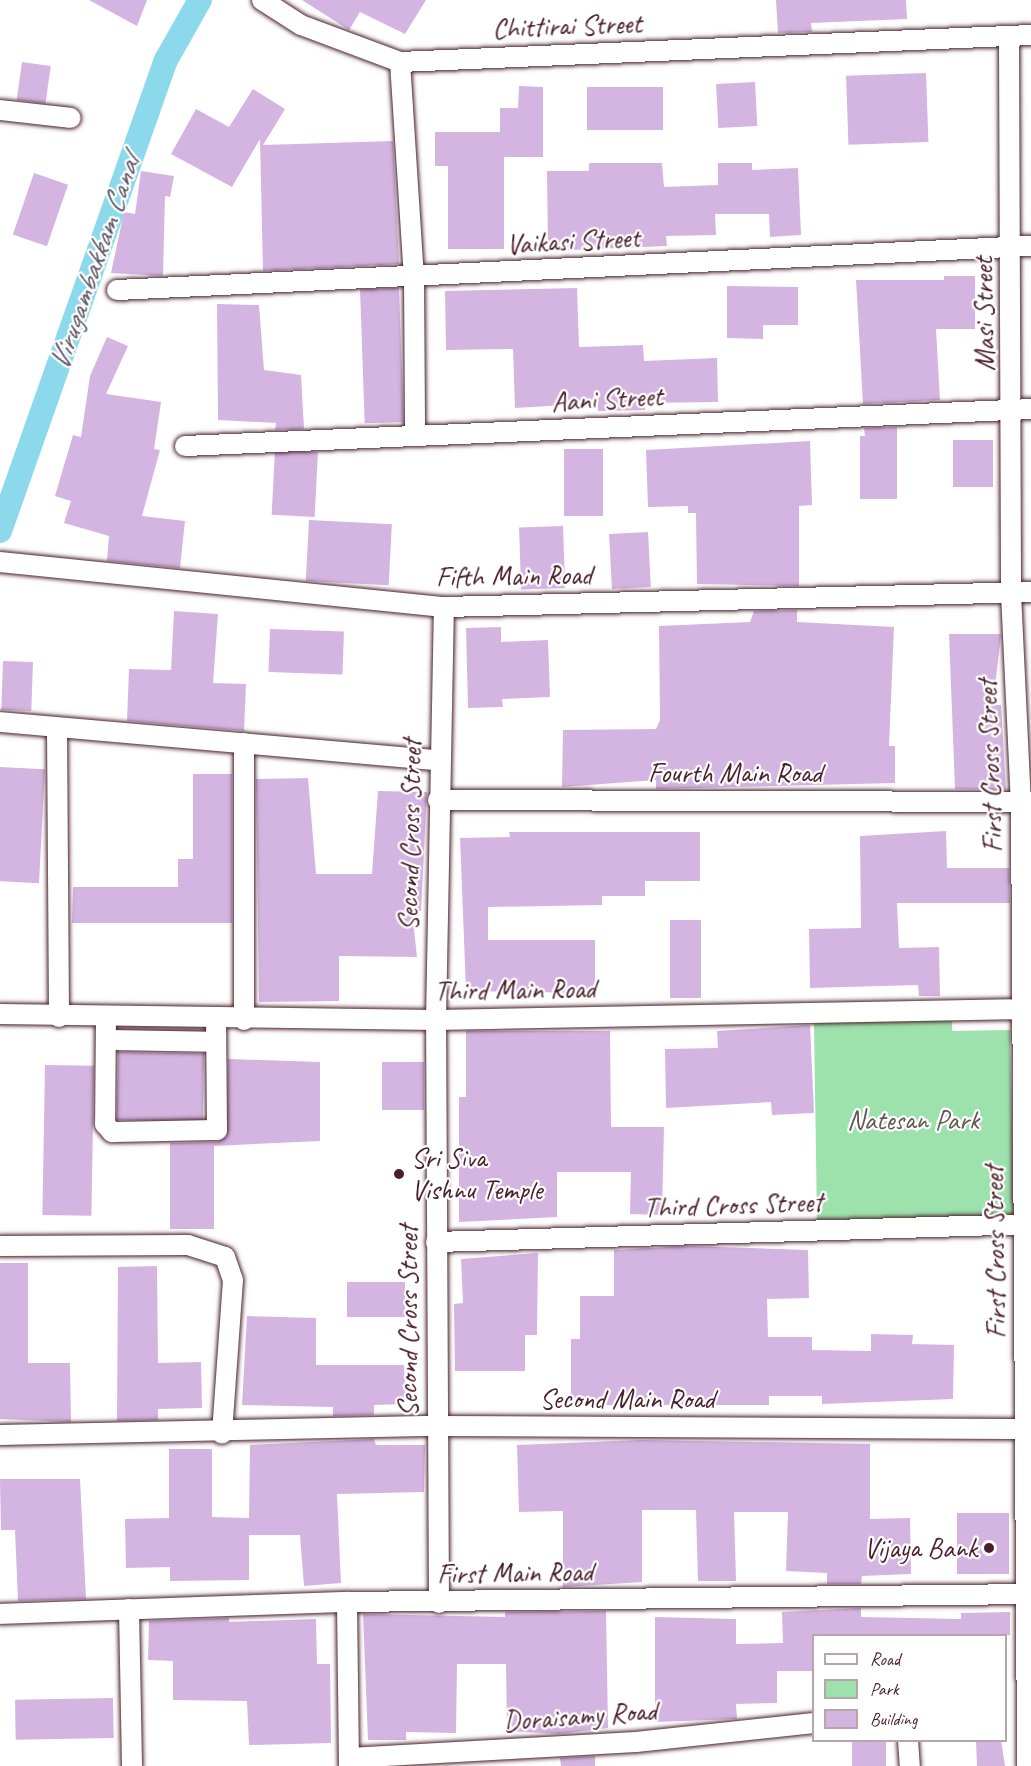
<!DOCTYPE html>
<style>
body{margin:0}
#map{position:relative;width:1031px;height:1766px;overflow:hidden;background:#fff;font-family:Caveat,sans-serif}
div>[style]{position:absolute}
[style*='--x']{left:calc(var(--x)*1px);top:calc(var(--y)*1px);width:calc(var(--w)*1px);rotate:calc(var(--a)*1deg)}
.green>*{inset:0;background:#9de1ad}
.canal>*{height:24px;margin:-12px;padding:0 12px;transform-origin:12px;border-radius:12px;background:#8cd9eb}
.building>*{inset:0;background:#d4b5e2;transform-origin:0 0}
.roads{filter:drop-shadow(0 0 2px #4a1f2b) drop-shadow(0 0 2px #4a1f2b)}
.street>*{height:20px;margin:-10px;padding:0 10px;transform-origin:10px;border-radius:10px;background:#fff}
.dots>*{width:16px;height:16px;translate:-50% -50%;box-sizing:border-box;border:3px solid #fff;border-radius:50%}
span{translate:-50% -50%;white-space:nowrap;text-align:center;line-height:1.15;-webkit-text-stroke:4.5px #fff;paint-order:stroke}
.street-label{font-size:28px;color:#4a1f2b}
.park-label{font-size:28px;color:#635952}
.poi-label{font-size:28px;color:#4a1f2b}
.left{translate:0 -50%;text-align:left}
.right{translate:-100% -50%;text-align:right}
.water-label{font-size:30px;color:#5e5765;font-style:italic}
.legend{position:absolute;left:812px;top:1634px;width:195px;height:108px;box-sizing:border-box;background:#fff;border:2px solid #b7a5aa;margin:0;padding:8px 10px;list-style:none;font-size:18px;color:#4a1f2b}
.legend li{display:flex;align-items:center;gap:12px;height:30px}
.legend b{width:30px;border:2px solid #b7a5aa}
</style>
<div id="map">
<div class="green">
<i style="clip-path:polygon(952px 1018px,952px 1031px,1010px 1030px,1014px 1217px,817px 1221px,814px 1020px)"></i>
</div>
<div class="canal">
<i style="--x:0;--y:531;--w:499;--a:-70.6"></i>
<i style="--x:166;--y:60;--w:69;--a:-60.5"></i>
</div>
<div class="building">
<i style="clip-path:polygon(89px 0,147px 0,137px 26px)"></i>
<i style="clip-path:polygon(302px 0,426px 0,405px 34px,360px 12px,349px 30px)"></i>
<i style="clip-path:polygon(776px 0,906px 0,907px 19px,811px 23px,812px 32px,778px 33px)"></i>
<i style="left:22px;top:62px;width:29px;height:38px;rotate:8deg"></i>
<i style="left:926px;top:73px;width:69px;height:80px;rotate:88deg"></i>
<i style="left:755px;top:82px;width:44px;height:39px;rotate:87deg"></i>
<i style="clip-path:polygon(519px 86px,543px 87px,543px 157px,504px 157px,504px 249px,448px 249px,448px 166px,435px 166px,435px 132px,500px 132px,500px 108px,518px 108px)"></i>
<i style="left:663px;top:87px;width:43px;height:76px;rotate:90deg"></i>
<i style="clip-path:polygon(253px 89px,285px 109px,263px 145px,393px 141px,399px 264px,263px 271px,260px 139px,232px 187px,171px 154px,196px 109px,229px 127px)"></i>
<i style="clip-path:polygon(589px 163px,662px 163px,664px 187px,718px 185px,718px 163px,752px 163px,752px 170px,798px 168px,801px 235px,770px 237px,769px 214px,715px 214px,716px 235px,666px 236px,667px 246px,548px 251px,547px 171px,589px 171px)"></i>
<i style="clip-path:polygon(141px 171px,174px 176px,170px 197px,165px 196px,163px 276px,111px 273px,124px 212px,135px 214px)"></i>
<i style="left:34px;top:173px;width:36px;height:65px;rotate:19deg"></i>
<i style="clip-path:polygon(944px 276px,975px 276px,975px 329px,936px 329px,940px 400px,863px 404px,856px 280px,944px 280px)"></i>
<i style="clip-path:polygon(727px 286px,798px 287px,798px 325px,763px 325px,763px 339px,727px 338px)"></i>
<i style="left:399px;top:288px;width:134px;height:39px;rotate:88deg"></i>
<i style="clip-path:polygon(577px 288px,579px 347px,643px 345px,644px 361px,717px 358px,718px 402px,645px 403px,645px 410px,598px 411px,598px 403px,515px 408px,513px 349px,446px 350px,445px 291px)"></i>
<i style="clip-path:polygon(217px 304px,259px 305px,264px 370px,301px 375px,304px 429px,275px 430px,276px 423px,218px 420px)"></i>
<i style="clip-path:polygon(107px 337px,128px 346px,106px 394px,161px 402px,154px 449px,160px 450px,142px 516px,185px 521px,180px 568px,107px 561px,109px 536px,64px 523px,71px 501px,55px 496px,73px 435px,81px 437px,90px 376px)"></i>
<i style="clip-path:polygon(897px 427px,897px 499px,860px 499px,860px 436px,865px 436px,864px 428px)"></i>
<i style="left:953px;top:440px;width:40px;height:47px"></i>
<i style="clip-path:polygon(810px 441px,812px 505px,799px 506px,799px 586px,697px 584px,696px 513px,688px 513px,688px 506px,648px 507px,646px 450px)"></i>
<i style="left:564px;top:449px;width:39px;height:67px"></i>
<i style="left:318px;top:452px;width:65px;height:43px;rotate:93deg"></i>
<i style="left:309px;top:520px;width:83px;height:61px;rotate:3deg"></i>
<i style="left:563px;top:526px;width:62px;height:44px;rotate:88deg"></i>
<i style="left:648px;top:532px;width:55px;height:39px;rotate:87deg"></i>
<i style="clip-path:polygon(797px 610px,797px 622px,894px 627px,889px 746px,895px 746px,895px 783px,656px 789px,656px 780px,562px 787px,563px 730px,656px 729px,660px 720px,659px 626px,750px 622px,754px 611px)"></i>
<i style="clip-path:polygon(174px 611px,218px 614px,213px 683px,246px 684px,244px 731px,127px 721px,129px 669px,171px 670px)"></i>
<i style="clip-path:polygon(501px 627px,501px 642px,548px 640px,550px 697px,502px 699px,503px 707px,468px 708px,466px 628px)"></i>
<i style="left:270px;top:629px;width:74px;height:43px;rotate:2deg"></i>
<i style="clip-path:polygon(949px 634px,1001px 634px,993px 705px,1001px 705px,1006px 790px,955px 789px)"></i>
<i style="left:3px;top:661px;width:30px;height:49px;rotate:2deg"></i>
<i style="left:0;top:767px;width:45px;height:114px;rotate:3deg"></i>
<i style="clip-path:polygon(193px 774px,232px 774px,232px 923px,72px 923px,73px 887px,178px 887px,178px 859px,193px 859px)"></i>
<i style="clip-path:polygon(308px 778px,316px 874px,372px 874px,378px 791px,427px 792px,421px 911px,412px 911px,417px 957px,339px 956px,339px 1001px,259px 1002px,256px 779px)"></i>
<i style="clip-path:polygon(946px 831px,947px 868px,1009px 868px,1010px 903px,897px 903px,899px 948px,939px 947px,940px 996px,919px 996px,918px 985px,810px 988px,809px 929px,861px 928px,860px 836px)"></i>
<i style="clip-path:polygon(509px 832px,700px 832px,700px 881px,645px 881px,645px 896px,602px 896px,602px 905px,488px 907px,488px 940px,595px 940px,595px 993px,466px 991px,460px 838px,510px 837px)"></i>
<i style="left:670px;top:920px;width:31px;height:78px"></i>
<i style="clip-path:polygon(810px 1025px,814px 1113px,772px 1115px,771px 1102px,666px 1108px,665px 1049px,718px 1048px,717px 1031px)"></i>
<i style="clip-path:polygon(466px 1031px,610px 1031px,611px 1127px,664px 1127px,662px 1215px,630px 1214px,631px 1172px,557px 1172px,557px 1217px,459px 1222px,459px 1097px,466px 1097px)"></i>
<i style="left:118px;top:1052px;width:86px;height:68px;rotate:1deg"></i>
<i style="clip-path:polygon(228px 1059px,320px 1062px,320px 1141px,214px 1146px,214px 1229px,170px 1229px,170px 1143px,217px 1142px,227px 1136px)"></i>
<i style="left:382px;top:1062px;width:42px;height:48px"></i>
<i style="left:45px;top:1065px;width:49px;height:150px;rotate:1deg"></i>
<i style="clip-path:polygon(688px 1246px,808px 1250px,809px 1298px,767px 1299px,768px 1337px,812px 1337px,812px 1350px,871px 1351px,871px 1334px,913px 1335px,912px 1344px,954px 1345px,953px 1399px,822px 1404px,822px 1396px,769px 1396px,769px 1405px,571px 1405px,571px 1339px,580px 1339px,580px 1296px,614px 1296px,614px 1250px)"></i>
<i style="clip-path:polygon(538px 1253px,537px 1335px,525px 1335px,525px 1371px,455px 1371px,454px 1304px,463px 1303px,461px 1259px)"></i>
<i style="clip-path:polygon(0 1263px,28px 1263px,28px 1363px,70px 1363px,71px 1422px,0 1419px)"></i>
<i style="clip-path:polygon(157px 1266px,158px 1363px,201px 1362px,202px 1408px,158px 1409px,158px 1420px,117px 1421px,118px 1267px)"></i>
<i style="left:405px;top:1282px;width:35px;height:58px;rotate:90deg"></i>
<i style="clip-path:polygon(247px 1316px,316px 1318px,316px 1365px,404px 1365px,406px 1404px,374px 1405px,374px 1415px,333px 1416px,333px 1407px,242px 1405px)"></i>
<i style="clip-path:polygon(374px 1439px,376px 1445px,425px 1445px,424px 1492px,337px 1494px,341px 1583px,304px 1586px,300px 1535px,249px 1535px,249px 1580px,170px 1581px,170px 1567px,126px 1568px,125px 1519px,169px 1518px,169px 1449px,212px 1449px,212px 1517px,249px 1518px,250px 1445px)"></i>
<i style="clip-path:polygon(641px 1440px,870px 1444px,870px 1519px,910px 1518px,911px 1574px,862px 1576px,861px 1584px,827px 1584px,827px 1573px,786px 1571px,788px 1512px,734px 1512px,736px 1581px,698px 1581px,696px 1510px,642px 1510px,642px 1582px,563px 1587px,563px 1511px,519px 1512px,517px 1445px)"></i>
<i style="clip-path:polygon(0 1479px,80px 1479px,86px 1599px,18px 1601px,15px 1530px,1px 1530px)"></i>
<i style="left:957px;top:1513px;width:52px;height:61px"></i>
<i style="clip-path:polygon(861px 1608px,861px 1617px,961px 1619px,961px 1613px,1010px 1612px,1010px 1635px,813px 1635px,813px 1671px,777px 1671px,777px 1703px,736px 1704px,737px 1719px,655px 1722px,655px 1617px,736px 1619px,736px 1644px,783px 1643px,782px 1612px)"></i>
<i style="clip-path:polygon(606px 1611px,608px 1728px,559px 1734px,507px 1731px,506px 1664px,457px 1664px,456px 1733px,406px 1732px,406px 1740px,368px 1740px,363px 1614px,505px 1617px,505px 1612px)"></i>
<i style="clip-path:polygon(229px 1618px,229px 1622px,316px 1619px,317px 1664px,330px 1664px,331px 1743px,249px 1745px,247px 1701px,173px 1700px,173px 1661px,148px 1660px,149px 1621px)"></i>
<i style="left:113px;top:1698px;width:40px;height:98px;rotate:89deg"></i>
<i style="left:852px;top:1740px;width:34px;height:26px"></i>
<i style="clip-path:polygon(976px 1740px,1001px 1740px,1005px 1766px,977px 1766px)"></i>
<i style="clip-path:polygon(595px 1756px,595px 1766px,561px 1766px,560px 1758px)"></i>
</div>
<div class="roads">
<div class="street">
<i style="--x:262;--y:0;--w:46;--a:32.7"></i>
<i style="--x:301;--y:25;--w:106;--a:20.5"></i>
<i style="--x:400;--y:62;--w:632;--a:-2.45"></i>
<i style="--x:1009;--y:36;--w:557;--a:89.79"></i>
<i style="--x:1011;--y:593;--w:209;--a:87.3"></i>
<i style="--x:1021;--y:802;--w:964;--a:89.64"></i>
<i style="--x:400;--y:62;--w:216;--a:86.3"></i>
<i style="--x:414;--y:278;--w:158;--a:89.6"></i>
<i style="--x:0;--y:110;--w:71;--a:6.4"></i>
<i style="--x:117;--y:290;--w:915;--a:-2.76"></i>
<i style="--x:185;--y:446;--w:847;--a:-2.5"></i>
<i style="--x:0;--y:562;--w:446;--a:5.8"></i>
<i style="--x:444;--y:607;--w:587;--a:-1.46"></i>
<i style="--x:0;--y:722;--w:440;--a:5"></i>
<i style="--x:57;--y:728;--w:289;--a:89.6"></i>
<i style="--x:244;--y:743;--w:277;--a:90"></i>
<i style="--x:438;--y:800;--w:593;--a:0.19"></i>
<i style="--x:0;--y:1014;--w:436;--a:0.8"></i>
<i style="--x:436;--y:1020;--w:595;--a:-1.06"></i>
<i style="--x:106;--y:1017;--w:107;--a:90.5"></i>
<i style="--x:105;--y:1124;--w:11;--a:49"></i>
<i style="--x:112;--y:1132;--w:105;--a:-1.1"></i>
<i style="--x:217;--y:1130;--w:110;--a:-90.5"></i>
<i style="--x:106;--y:1040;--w:110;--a:1"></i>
<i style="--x:436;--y:1242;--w:595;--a:-1.73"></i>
<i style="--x:0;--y:1246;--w:188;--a:-0.3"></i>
<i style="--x:188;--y:1245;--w:39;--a:18"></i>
<i style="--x:225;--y:1257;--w:24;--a:71"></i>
<i style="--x:233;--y:1280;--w:154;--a:94.1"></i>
<i style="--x:0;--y:1435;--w:436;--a:-1.2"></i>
<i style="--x:436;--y:1426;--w:595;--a:0.29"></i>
<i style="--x:347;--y:1602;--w:164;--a:89.3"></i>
<i style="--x:439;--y:1603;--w:583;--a:-90.29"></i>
<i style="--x:436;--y:1020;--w:413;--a:-88.9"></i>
<i style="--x:129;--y:1609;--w:157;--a:88.9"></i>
<i style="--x:0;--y:1614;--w:347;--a:-2"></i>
<i style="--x:347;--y:1602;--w:684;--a:-0.67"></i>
<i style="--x:908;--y:1740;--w:26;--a:86"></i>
<i style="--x:349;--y:1758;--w:287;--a:-3.2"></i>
<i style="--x:636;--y:1742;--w:179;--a:-6.1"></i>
</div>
</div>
<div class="dots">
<i style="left:399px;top:1174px;background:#4a1f2b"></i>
<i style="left:989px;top:1548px;background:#4a1f2b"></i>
</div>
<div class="street-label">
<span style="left:567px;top:26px;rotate:-2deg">Chittirai Street</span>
<span style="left:573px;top:241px;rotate:-3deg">Vaikasi Street</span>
<span style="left:984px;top:314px;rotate:-91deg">Masi Street</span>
<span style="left:607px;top:399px;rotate:-3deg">Aani Street</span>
<span style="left:514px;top:576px;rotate:-1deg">Fifth Main Road</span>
<span style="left:990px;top:766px;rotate:-92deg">First Cross Street</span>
<span style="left:735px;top:773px">Fourth Main Road</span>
<span style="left:410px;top:835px;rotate:-89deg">Second Cross Street</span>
<span style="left:515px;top:990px;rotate:-1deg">Third Main Road</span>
<span style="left:733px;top:1205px;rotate:-2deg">Third Cross Street</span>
<span style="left:995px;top:1252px;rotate:-91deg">First Cross Street</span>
<span style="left:408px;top:1321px;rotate:-90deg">Second Cross Street</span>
<span style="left:627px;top:1399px">Second Main Road</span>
<span style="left:515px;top:1573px;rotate:-1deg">First Main Road</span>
<span style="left:580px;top:1716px;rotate:-4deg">Doraisamy Road</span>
</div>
<div class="park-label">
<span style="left:913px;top:1120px">Natesan Park</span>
</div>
<div class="poi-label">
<span class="left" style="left:411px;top:1174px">Sri Siva<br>Vishnu Temple</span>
<span class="right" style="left:977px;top:1548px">Vijaya Bank</span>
</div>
<div class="water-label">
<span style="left:94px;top:263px;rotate:-71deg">Virugambakkam Canal</span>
</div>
<ul class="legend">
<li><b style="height:8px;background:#fff"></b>Road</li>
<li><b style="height:16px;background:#9de1ad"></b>Park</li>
<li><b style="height:16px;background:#d4b5e2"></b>Building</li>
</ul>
</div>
